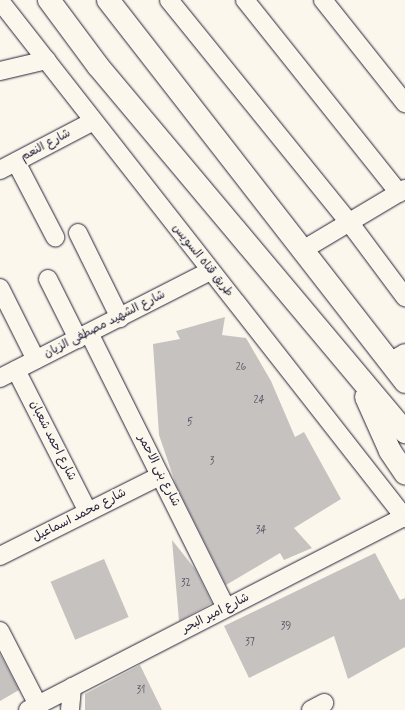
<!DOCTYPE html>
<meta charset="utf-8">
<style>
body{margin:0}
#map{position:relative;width:405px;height:710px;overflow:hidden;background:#fbf7ec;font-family:Mynerve,"Playpen Sans Arabic",sans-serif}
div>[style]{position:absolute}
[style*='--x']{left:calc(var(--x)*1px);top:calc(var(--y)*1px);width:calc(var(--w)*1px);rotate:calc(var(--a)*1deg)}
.building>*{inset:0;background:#c6c2c0;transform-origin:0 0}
.roads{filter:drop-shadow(0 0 1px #22223b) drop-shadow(0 0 1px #22223b)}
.minor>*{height:18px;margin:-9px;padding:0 9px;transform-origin:9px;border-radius:9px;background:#fbf7ec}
.highway>*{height:22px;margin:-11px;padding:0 11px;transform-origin:11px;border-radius:11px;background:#fbf7ec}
span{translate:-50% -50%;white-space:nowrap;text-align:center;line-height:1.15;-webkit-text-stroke:3.5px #fbf7ec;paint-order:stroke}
.number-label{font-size:10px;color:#4b4a5c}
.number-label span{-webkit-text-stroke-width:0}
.street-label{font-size:12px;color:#22223b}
</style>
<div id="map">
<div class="building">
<i style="clip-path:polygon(225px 317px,222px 335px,246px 338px,271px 381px,295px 437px,304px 432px,341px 499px,294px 528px,312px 548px,284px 560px,280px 553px,226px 585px,176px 485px,159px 435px,153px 344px,180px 339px,176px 331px)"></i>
<i style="clip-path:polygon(172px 540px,195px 569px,212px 603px,179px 621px)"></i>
<i style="clip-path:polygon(375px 553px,400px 600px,405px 598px,405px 647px,348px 679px,334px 636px,249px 678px,224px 626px)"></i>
<i style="left:104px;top:559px;width:63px;height:58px;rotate:67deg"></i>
<i style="clip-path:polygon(0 654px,19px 690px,0 701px)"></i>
<i style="clip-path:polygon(140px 665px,162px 710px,85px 710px,85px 694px)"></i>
</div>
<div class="roads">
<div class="minor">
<i style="--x:169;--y:0;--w:286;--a:51"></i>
<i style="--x:349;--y:222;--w:94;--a:53.3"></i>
<i style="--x:245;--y:0;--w:247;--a:51.4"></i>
<i style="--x:323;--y:0;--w:132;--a:51.5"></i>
<i style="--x:0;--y:1;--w:657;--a:51.93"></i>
<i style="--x:0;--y:71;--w:48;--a:-13.2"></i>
<i style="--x:16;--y:162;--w:85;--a:62.5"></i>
<i style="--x:0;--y:170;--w:104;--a:-27.6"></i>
<i style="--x:78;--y:233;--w:95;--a:63.7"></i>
<i style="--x:301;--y:251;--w:121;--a:-30.8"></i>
<i style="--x:48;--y:279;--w:67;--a:63.4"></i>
<i style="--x:0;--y:288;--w:80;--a:63.4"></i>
<i style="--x:89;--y:333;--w:307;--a:63.5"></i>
<i style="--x:390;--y:362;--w:17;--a:-31"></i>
<i style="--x:16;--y:370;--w:159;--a:63.1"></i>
<i style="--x:0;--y:378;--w:236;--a:-27"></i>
<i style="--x:0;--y:556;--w:179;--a:-26.6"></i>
<i style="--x:0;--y:631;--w:83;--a:62.8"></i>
<i style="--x:28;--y:710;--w:423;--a:-27.2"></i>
<i style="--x:70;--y:710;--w:23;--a:-85"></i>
<i style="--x:311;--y:710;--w:15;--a:-28"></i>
</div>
<div class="highway">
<i style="--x:49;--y:0;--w:82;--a:53.4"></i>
<i style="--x:98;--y:66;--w:478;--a:50"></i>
<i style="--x:108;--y:0;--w:484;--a:52.1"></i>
<i style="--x:366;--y:397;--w:59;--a:66"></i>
<i style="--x:390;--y:451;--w:27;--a:56"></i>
</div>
</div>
<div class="number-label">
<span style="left:241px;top:368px">26</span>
<span style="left:259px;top:401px">24</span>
<span style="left:190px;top:423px">5</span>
<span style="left:212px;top:462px">3</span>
<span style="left:261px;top:531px">34</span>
<span style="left:186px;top:584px">32</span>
<span style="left:286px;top:627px">39</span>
<span style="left:250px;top:643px">37</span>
<span style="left:141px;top:691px">31</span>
</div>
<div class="street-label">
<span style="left:46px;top:146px;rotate:-28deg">شارع النعم</span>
<span style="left:202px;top:261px;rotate:51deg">طريق قناه السويس</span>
<span style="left:105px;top:325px;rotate:-27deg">شارع الشهيد مصطفى الزيان</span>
<span style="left:52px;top:441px;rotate:63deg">شارع احمد شعبان</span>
<span style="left:158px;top:471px;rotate:63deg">شارع بنى الاحمر</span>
<span style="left:80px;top:516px;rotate:-27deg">شارع محمد اسماعيل</span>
<span style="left:216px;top:614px;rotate:-27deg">شارع امير البحر</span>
</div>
</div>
